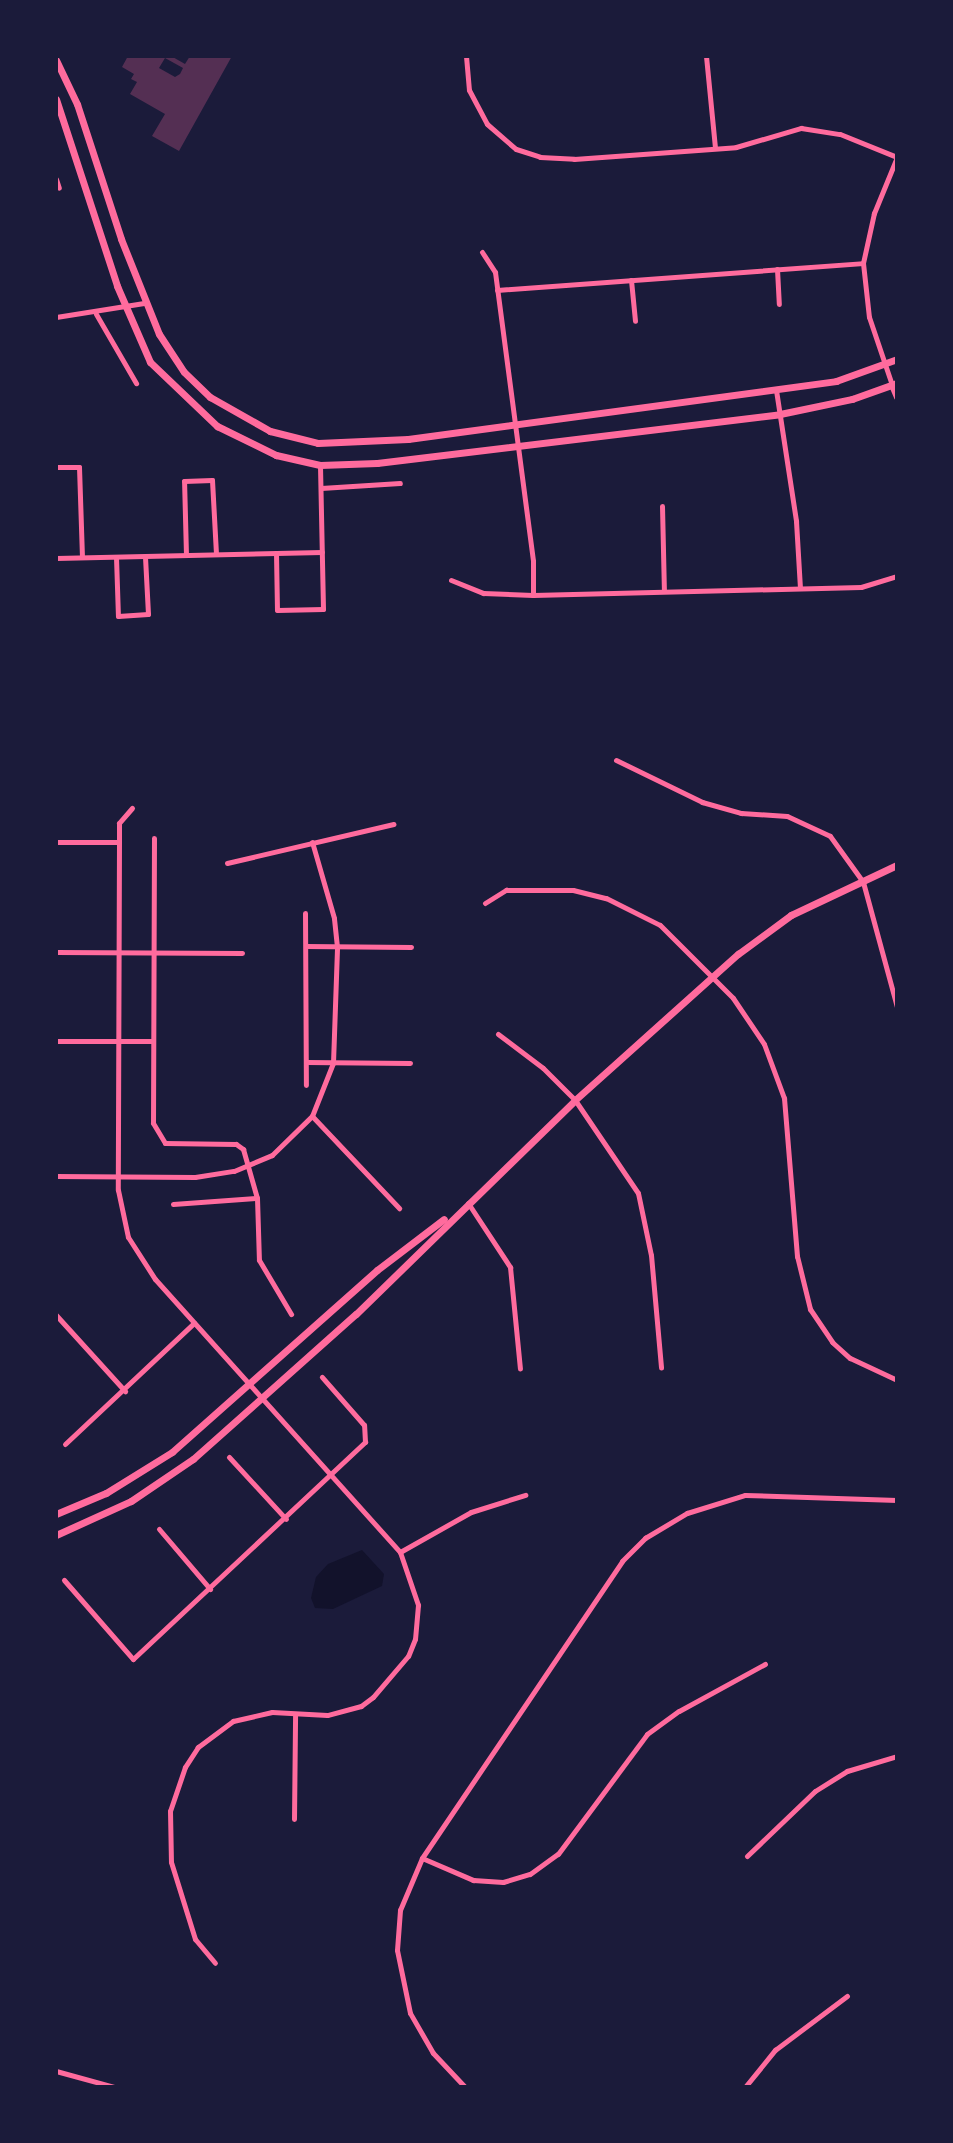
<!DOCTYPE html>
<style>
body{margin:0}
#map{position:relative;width:953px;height:2143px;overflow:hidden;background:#1b1b3a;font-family:"Nunito Sans",sans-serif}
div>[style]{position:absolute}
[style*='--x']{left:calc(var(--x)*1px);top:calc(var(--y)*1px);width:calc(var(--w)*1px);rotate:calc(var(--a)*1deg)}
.water>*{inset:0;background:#12122b}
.building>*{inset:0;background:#542f53}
.minor>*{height:5px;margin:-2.5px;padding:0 2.5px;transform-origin:2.5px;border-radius:2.5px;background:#ff6b9d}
.tertiary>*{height:7px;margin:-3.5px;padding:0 3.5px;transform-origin:3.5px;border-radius:3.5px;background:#ff6b9d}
span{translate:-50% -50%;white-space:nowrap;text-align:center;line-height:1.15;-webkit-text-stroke:5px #1b1b3a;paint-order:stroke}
.frame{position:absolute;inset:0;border:58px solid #1b1b3a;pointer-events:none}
</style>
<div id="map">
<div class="water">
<i style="clip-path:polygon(362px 1550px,384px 1574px,382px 1586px,333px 1609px,315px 1608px,311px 1598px,316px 1577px,328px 1564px)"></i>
</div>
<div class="building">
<i style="clip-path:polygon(evenodd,128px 56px,171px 56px,185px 64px,190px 56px,232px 56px,179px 151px,152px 136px,165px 114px,130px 94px,137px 82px,131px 79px,134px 74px,122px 67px,128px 56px,165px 58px,183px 68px,180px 74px,175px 77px,159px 68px,165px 58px)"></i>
</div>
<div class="minor">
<i style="--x:466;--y:56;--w:34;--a:85"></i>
<i style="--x:469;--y:90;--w:38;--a:62"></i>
<i style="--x:487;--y:124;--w:38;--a:41"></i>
<i style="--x:516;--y:149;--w:25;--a:18"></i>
<i style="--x:540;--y:157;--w:34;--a:3"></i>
<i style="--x:574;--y:159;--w:162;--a:-4.2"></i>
<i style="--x:736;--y:147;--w:68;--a:-16.3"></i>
<i style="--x:801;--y:128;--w:39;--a:9"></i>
<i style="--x:840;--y:134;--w:61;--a:22"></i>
<i style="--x:897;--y:157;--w:61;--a:112.3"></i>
<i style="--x:874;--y:213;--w:51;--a:102.4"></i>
<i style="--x:863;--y:263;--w:54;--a:83.7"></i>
<i style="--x:869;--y:317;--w:72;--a:71.3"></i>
<i style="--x:706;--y:56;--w:92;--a:84.4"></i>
<i style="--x:56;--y:179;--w:9;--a:72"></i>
<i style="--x:482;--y:252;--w:24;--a:57"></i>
<i style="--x:495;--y:272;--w:291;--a:82.5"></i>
<i style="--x:533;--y:561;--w:34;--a:90"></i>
<i style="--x:777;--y:269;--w:35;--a:87"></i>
<i style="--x:631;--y:280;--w:41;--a:84.4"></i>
<i style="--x:497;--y:290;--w:367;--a:-4.2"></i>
<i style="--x:96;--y:314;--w:80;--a:59.9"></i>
<i style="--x:56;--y:317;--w:89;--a:-9"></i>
<i style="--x:776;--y:390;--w:133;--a:81.3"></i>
<i style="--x:796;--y:521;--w:67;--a:86.6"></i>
<i style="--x:56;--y:467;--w:23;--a:0"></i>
<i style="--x:79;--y:467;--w:90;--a:88.1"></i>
<i style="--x:321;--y:488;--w:79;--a:-3.6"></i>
<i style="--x:662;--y:506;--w:85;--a:88.7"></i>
<i style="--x:276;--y:553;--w:57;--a:89"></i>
<i style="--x:277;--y:610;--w:46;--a:-1.2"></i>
<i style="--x:323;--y:609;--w:144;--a:-91.2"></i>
<i style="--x:186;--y:555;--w:74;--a:-91.5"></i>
<i style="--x:184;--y:481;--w:28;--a:-2"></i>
<i style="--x:212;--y:480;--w:74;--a:86.9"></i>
<i style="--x:116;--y:557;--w:59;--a:88.1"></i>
<i style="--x:118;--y:616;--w:30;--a:-4"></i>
<i style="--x:148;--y:614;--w:57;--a:-93"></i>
<i style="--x:56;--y:558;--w:266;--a:-1.3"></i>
<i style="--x:451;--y:580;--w:35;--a:22"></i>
<i style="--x:483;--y:593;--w:50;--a:2.3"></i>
<i style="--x:533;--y:595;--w:328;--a:-1.4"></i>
<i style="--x:861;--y:587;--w:38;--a:-17"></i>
<i style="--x:616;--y:760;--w:96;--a:26"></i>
<i style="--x:702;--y:802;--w:41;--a:15.8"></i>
<i style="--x:741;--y:813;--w:46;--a:3.7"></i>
<i style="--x:787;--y:816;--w:47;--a:24.9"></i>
<i style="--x:830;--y:836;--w:57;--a:54.3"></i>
<i style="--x:863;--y:882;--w:130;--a:74.8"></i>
<i style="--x:132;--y:808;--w:20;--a:131"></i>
<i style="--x:119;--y:823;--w:19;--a:90"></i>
<i style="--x:119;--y:842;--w:348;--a:90.2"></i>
<i style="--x:118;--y:1190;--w:48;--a:78"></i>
<i style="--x:128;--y:1237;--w:50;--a:57.3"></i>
<i style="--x:155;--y:1279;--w:367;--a:48.1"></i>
<i style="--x:400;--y:1552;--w:56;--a:71.2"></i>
<i style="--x:418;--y:1605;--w:34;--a:95"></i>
<i style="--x:415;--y:1639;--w:18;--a:112"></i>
<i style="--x:408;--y:1656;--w:54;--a:130.5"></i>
<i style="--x:373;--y:1697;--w:15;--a:143"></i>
<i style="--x:361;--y:1706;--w:35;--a:165"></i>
<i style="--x:327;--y:1715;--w:55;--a:-176.9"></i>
<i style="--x:272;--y:1712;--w:40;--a:167"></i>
<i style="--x:233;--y:1721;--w:44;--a:143.4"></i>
<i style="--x:198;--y:1747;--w:24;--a:123"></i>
<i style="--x:185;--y:1767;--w:46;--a:108.8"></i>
<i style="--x:170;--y:1811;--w:51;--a:88.9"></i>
<i style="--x:171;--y:1862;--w:81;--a:72.7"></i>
<i style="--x:195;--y:1939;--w:31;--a:50"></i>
<i style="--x:154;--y:838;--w:285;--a:90.2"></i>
<i style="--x:153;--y:1123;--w:23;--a:59"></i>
<i style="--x:165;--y:1143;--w:71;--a:0.8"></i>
<i style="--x:236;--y:1144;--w:9;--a:36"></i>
<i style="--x:243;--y:1149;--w:51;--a:74.1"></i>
<i style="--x:257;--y:1198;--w:62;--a:88.2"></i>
<i style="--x:259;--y:1260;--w:63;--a:59.3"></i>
<i style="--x:56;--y:842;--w:63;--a:0"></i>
<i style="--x:227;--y:863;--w:171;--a:-13.2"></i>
<i style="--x:485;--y:903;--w:25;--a:-32"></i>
<i style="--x:506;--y:890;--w:67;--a:0"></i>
<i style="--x:573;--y:890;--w:34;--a:14"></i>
<i style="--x:606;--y:898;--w:60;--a:26.6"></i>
<i style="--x:660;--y:925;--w:103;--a:45"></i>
<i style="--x:733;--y:998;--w:55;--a:56"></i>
<i style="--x:764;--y:1044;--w:58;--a:69.7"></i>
<i style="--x:784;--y:1098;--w:159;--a:85.3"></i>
<i style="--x:797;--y:1256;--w:55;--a:76.2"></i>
<i style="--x:810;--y:1309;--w:40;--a:56"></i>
<i style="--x:832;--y:1342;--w:24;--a:42"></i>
<i style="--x:850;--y:1358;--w:52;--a:25.1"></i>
<i style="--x:305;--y:913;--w:172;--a:89.7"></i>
<i style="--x:306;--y:946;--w:105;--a:0.5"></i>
<i style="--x:56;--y:952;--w:186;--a:0.3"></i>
<i style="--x:498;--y:1034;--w:56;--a:37.1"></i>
<i style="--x:543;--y:1068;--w:45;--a:45"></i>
<i style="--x:575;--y:1100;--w:112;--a:55.9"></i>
<i style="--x:638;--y:1193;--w:63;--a:78.2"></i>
<i style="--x:651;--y:1255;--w:113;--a:84.9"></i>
<i style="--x:56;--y:1041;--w:97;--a:0"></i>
<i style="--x:306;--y:1062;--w:104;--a:0.6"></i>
<i style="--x:312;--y:1116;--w:127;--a:46.6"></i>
<i style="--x:56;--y:1176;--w:139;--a:0.4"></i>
<i style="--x:195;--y:1177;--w:39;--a:-9"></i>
<i style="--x:234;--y:1171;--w:41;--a:-22.8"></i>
<i style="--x:272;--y:1155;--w:56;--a:-44.3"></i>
<i style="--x:312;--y:1116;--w:57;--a:-68.4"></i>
<i style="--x:333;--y:1063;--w:116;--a:-88"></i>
<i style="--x:337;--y:947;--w:29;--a:-96"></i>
<i style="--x:334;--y:918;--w:79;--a:-106.1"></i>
<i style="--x:468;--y:1203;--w:77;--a:56.7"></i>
<i style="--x:510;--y:1267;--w:102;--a:84.4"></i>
<i style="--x:173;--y:1204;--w:84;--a:-4.1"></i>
<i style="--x:56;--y:1315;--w:103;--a:47.8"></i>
<i style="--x:65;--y:1444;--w:177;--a:-43.2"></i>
<i style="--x:229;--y:1457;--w:84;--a:47.4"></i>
<i style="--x:159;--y:1529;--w:79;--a:49.6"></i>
<i style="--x:400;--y:1552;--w:81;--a:-29.4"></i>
<i style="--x:471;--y:1512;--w:57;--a:-17.5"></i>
<i style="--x:64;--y:1580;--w:105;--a:48.9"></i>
<i style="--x:133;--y:1659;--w:318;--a:-43.1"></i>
<i style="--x:365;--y:1442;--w:17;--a:-93"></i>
<i style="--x:364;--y:1425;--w:64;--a:-131.2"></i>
<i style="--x:294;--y:1819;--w:104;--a:-89.4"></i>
<i style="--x:747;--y:1856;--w:94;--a:-43.7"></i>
<i style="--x:815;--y:1791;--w:38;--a:-32"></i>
<i style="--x:847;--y:1771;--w:52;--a:-16.7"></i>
<i style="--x:422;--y:1858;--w:56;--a:23.3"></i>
<i style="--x:473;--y:1880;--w:30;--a:4"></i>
<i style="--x:503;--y:1882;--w:28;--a:-17"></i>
<i style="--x:530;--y:1874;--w:34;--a:-36"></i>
<i style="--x:558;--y:1854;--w:149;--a:-53.4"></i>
<i style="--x:647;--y:1734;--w:39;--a:-36"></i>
<i style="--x:679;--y:1711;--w:98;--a:-28.7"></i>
<i style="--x:56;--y:2071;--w:60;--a:15.4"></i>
<i style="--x:465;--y:2087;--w:47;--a:-133.3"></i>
<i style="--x:433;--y:2053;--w:46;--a:-119.9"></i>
<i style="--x:410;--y:2013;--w:64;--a:-101.7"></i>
<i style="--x:397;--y:1950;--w:40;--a:-85.7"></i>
<i style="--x:400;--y:1910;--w:56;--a:-67.1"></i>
<i style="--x:422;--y:1858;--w:358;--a:-56"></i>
<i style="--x:622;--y:1561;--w:33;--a:-45"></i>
<i style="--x:645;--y:1538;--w:49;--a:-30.8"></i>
<i style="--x:687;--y:1513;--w:61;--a:-17.2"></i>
<i style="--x:745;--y:1495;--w:152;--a:1.9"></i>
<i style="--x:745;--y:2087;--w:48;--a:-51"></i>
<i style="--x:775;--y:2050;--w:90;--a:-36.9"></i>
</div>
<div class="tertiary">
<i style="--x:56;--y:60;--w:49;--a:64.5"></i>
<i style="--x:77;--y:104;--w:142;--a:71.9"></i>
<i style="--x:121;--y:239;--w:102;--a:68.2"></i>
<i style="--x:159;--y:334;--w:45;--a:56.7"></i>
<i style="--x:184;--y:372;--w:36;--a:44"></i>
<i style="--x:210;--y:397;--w:69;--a:29.5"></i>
<i style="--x:270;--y:431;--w:49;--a:14"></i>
<i style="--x:318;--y:443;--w:90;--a:-2.5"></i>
<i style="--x:408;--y:439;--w:432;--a:-7.7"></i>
<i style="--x:836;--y:381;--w:65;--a:-19.8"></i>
<i style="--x:56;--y:99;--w:197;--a:71.9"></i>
<i style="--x:117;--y:286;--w:83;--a:66.5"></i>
<i style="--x:150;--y:362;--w:93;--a:43.7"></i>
<i style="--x:217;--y:426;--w:66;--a:26.2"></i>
<i style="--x:276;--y:455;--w:45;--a:12.8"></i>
<i style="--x:320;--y:465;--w:57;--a:-2"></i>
<i style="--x:377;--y:463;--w:406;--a:-6.9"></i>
<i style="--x:780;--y:414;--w:74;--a:-11.8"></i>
<i style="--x:852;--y:399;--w:48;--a:-19.6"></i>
<i style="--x:892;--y:385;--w:13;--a:67"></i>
<i style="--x:56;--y:1514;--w:54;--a:-22.8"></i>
<i style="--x:106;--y:1493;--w:78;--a:-31.8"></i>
<i style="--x:172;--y:1452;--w:274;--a:-41.6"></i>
<i style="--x:377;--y:1270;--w:84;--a:-37.3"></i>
<i style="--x:56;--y:1535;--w:82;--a:-24.4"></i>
<i style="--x:131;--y:1501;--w:75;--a:-34.1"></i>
<i style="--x:193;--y:1459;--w:218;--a:-41.7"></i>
<i style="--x:356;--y:1314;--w:306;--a:-44.3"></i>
<i style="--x:575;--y:1100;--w:219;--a:-41.9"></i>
<i style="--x:738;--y:954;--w:66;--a:-36.3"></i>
<i style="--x:791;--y:915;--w:117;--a:-25.3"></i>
</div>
<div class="frame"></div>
</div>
